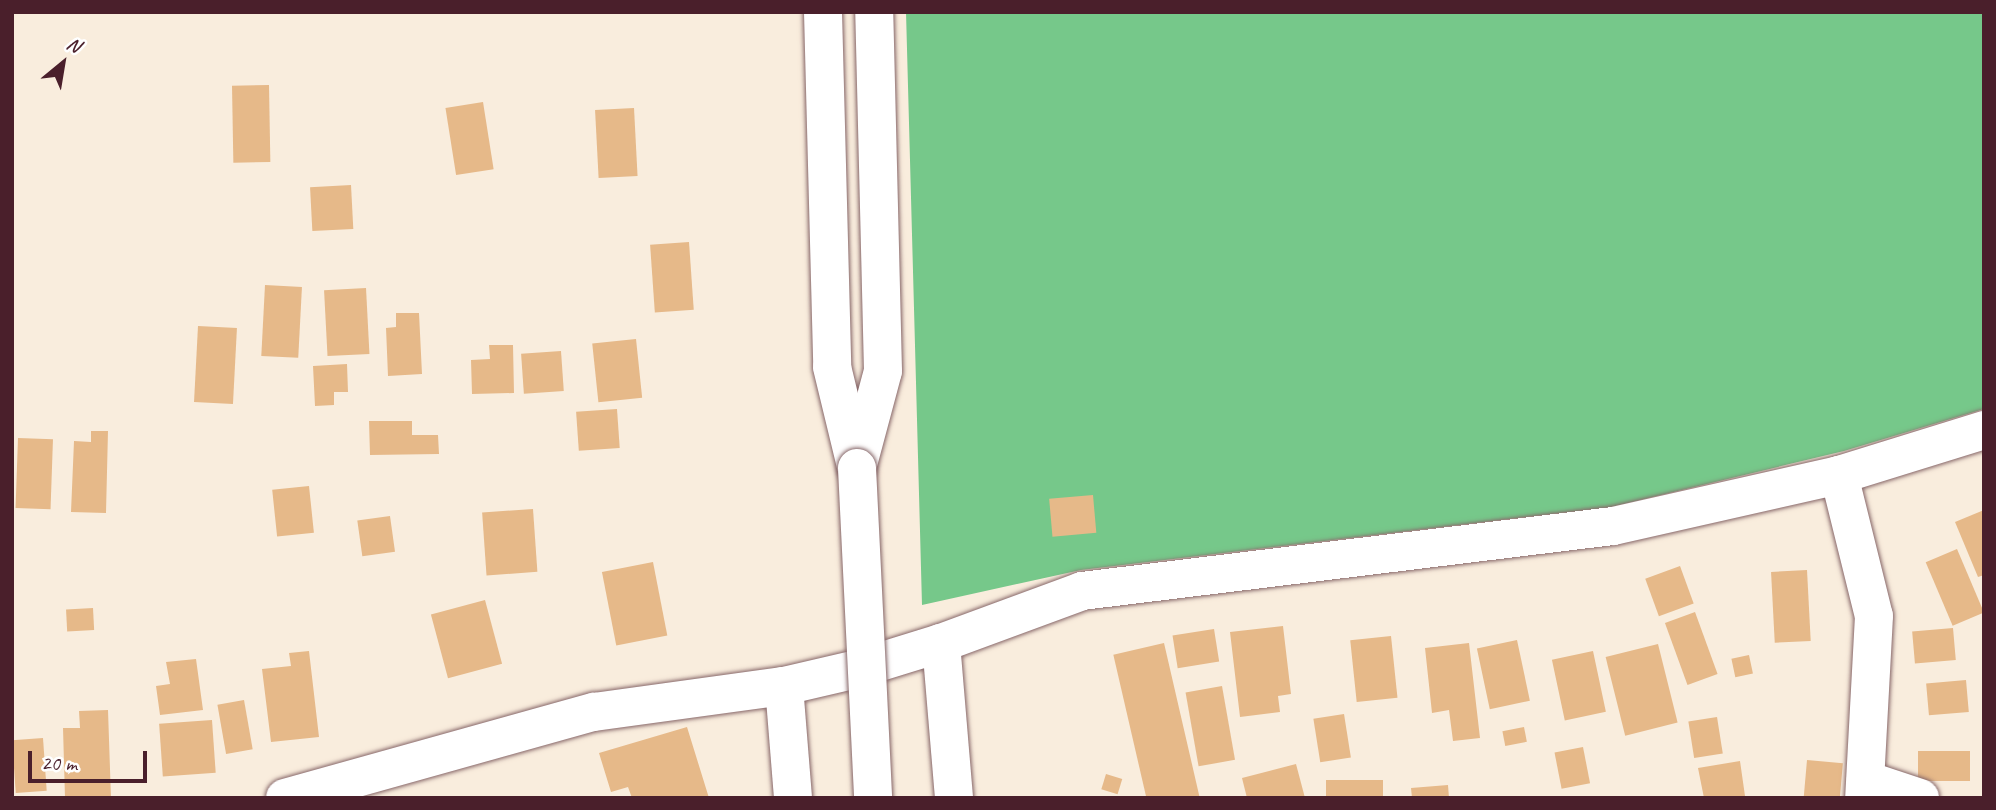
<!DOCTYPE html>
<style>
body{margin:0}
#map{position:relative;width:1996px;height:810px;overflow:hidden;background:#f9eddd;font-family:Caveat,sans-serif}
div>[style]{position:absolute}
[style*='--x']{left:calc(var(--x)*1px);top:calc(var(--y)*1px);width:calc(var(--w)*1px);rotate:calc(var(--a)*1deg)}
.green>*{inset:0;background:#76c88a}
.building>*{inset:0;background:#e6b989;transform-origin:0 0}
.roads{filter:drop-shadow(0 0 2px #876769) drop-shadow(0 0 2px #876769)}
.minor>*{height:38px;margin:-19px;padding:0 19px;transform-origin:19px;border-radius:19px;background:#fff}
.major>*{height:38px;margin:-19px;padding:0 19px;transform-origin:19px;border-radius:19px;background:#fff}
.bridges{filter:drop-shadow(0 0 2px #876769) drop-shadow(0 0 2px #876769)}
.major-bridge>*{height:38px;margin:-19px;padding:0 19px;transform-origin:19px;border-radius:19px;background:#fff}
span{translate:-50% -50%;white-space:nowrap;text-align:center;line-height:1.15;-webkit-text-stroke:6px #fff;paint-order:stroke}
.frame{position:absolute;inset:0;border:14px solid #4a1f2b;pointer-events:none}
.north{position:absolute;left:28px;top:28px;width:70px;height:70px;-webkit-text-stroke:5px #fff;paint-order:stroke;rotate:30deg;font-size:19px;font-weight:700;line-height:28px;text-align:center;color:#4a1f2b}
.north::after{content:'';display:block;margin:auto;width:24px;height:32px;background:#4a1f2b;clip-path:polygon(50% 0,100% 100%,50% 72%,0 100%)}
.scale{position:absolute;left:28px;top:751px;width:119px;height:32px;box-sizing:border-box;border:4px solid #4a1f2b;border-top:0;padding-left:9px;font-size:21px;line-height:24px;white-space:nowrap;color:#4a1f2b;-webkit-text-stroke:5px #fff;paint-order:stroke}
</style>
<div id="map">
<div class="green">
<i style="clip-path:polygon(906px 12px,1984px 12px,1984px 409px,1844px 451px,1611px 507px,1081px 570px,922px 605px)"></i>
</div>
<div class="building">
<i style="left:269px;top:85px;width:77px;height:37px;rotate:89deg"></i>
<i style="left:483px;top:102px;width:68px;height:38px;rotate:81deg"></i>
<i style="left:634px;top:108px;width:68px;height:39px;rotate:87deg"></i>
<i style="left:351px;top:185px;width:44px;height:41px;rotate:87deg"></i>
<i style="left:689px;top:242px;width:68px;height:39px;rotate:86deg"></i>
<i style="left:265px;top:285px;width:37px;height:71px;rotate:3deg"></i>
<i style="left:366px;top:288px;width:66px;height:42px;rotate:87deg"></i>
<i style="clip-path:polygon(396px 313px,419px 313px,422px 374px,388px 376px,386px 328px,396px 327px)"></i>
<i style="left:198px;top:326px;width:39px;height:76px;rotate:3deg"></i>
<i style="left:636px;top:339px;width:59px;height:44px;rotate:84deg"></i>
<i style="clip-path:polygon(489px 345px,513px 345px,514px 393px,472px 394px,471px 360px,490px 359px)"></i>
<i style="left:561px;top:351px;width:40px;height:40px;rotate:86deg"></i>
<i style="clip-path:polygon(347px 364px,348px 392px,334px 392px,334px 405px,315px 406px,313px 366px)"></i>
<i style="left:617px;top:409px;width:39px;height:41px;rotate:86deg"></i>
<i style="clip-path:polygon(369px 421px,412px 421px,412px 435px,438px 435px,439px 454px,370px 455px)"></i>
<i style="clip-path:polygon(91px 431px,108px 431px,106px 513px,71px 512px,74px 441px,91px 442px)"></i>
<i style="left:18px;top:438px;width:35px;height:70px;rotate:2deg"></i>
<i style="left:309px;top:486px;width:47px;height:37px;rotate:84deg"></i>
<i style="left:1093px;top:495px;width:38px;height:44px;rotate:85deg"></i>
<i style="left:533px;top:509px;width:63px;height:51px;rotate:86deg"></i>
<i style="clip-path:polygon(1984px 510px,1984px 575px,1978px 577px,1955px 522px)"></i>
<i style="left:390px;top:516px;width:36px;height:33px;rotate:82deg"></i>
<i style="left:1957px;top:549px;width:69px;height:34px;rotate:67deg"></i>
<i style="left:653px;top:562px;width:75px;height:52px;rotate:79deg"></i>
<i style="left:1680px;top:566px;width:40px;height:37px;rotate:70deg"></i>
<i style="left:1807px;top:570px;width:71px;height:36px;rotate:87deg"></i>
<i style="left:485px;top:600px;width:66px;height:56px;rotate:75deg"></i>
<i style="left:93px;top:608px;width:22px;height:27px;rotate:87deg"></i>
<i style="left:1695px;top:612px;width:66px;height:32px;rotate:70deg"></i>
<i style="clip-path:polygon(1283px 626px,1291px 694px,1278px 696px,1280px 712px,1240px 717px,1230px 632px)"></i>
<i style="left:1953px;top:628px;width:32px;height:41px;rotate:85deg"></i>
<i style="left:1214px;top:629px;width:33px;height:42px;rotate:81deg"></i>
<i style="left:1391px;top:636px;width:62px;height:41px;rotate:84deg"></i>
<i style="left:1517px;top:640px;width:62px;height:41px;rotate:78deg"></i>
<i style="left:1164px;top:643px;width:159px;height:52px;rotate:77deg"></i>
<i style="clip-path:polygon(1469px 643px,1480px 738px,1453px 741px,1449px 710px,1432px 713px,1425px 648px)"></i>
<i style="left:1658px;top:644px;width:81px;height:54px;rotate:76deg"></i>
<i style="clip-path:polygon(309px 651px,319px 737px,271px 742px,262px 669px,291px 666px,289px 653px)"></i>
<i style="left:1593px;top:651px;width:62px;height:42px;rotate:78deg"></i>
<i style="left:1749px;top:655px;width:19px;height:18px;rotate:78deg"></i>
<i style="clip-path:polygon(196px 659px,203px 710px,160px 715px,156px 686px,170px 684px,166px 662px)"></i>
<i style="left:1966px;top:680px;width:32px;height:40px;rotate:85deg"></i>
<i style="left:1222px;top:686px;width:75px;height:37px;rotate:80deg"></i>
<i style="left:244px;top:700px;width:50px;height:27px;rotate:80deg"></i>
<i style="clip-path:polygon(108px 710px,111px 798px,65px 798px,63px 728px,80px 728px,79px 711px)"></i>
<i style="left:1344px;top:714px;width:44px;height:31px;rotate:81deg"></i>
<i style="left:1717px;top:717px;width:37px;height:29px;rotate:81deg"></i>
<i style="left:212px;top:720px;width:53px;height:53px;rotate:86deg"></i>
<i style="clip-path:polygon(687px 727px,709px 798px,632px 798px,628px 787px,611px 792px,599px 753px)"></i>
<i style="left:1524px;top:727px;width:15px;height:22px;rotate:79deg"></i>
<i style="left:43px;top:738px;width:53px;height:31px;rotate:86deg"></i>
<i style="left:1583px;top:747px;width:37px;height:29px;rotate:79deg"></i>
<i style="left:1918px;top:751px;width:52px;height:30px"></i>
<i style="left:1807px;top:760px;width:36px;height:38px;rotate:5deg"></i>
<i style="clip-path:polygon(1740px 761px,1745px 796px,1704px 798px,1698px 768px)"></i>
<i style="clip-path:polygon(1296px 764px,1305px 798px,1247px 798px,1242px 778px)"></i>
<i style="left:1106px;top:774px;width:17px;height:16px;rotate:17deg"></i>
<i style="left:1383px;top:780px;width:18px;height:57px;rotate:90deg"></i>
<i style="clip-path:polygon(1448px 785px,1449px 798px,1412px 798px,1411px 788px)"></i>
</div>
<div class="roads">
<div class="minor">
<i style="--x:1839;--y:475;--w:145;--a:76.1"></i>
<i style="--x:1874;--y:616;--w:182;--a:93.1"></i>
<i style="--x:941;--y:643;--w:156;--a:85.2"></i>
<i style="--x:784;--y:686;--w:112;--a:85.4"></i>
<i style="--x:1866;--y:780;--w:57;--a:18.4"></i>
<i style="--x:285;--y:798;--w:321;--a:-15.6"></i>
<i style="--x:594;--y:712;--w:192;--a:-7.8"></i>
<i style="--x:784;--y:686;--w:75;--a:-13.1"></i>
<i style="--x:857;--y:669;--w:88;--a:-17.2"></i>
<i style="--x:941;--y:643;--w:150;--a:-20.2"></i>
<i style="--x:1082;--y:591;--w:535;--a:-6.98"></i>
<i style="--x:1613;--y:526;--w:232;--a:-12.7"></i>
<i style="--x:1839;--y:475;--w:152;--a:-17.2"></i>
</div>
<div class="major">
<i style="--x:823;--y:12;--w:355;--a:88.5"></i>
<i style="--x:832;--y:367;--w:102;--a:76.4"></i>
<i style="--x:857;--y:468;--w:100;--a:-75"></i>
<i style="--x:883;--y:371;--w:359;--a:-91.4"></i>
</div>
</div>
<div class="bridges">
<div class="major-bridge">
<i style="--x:857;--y:468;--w:330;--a:87.2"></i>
</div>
</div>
<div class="frame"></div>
<div class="north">N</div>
<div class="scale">20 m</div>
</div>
